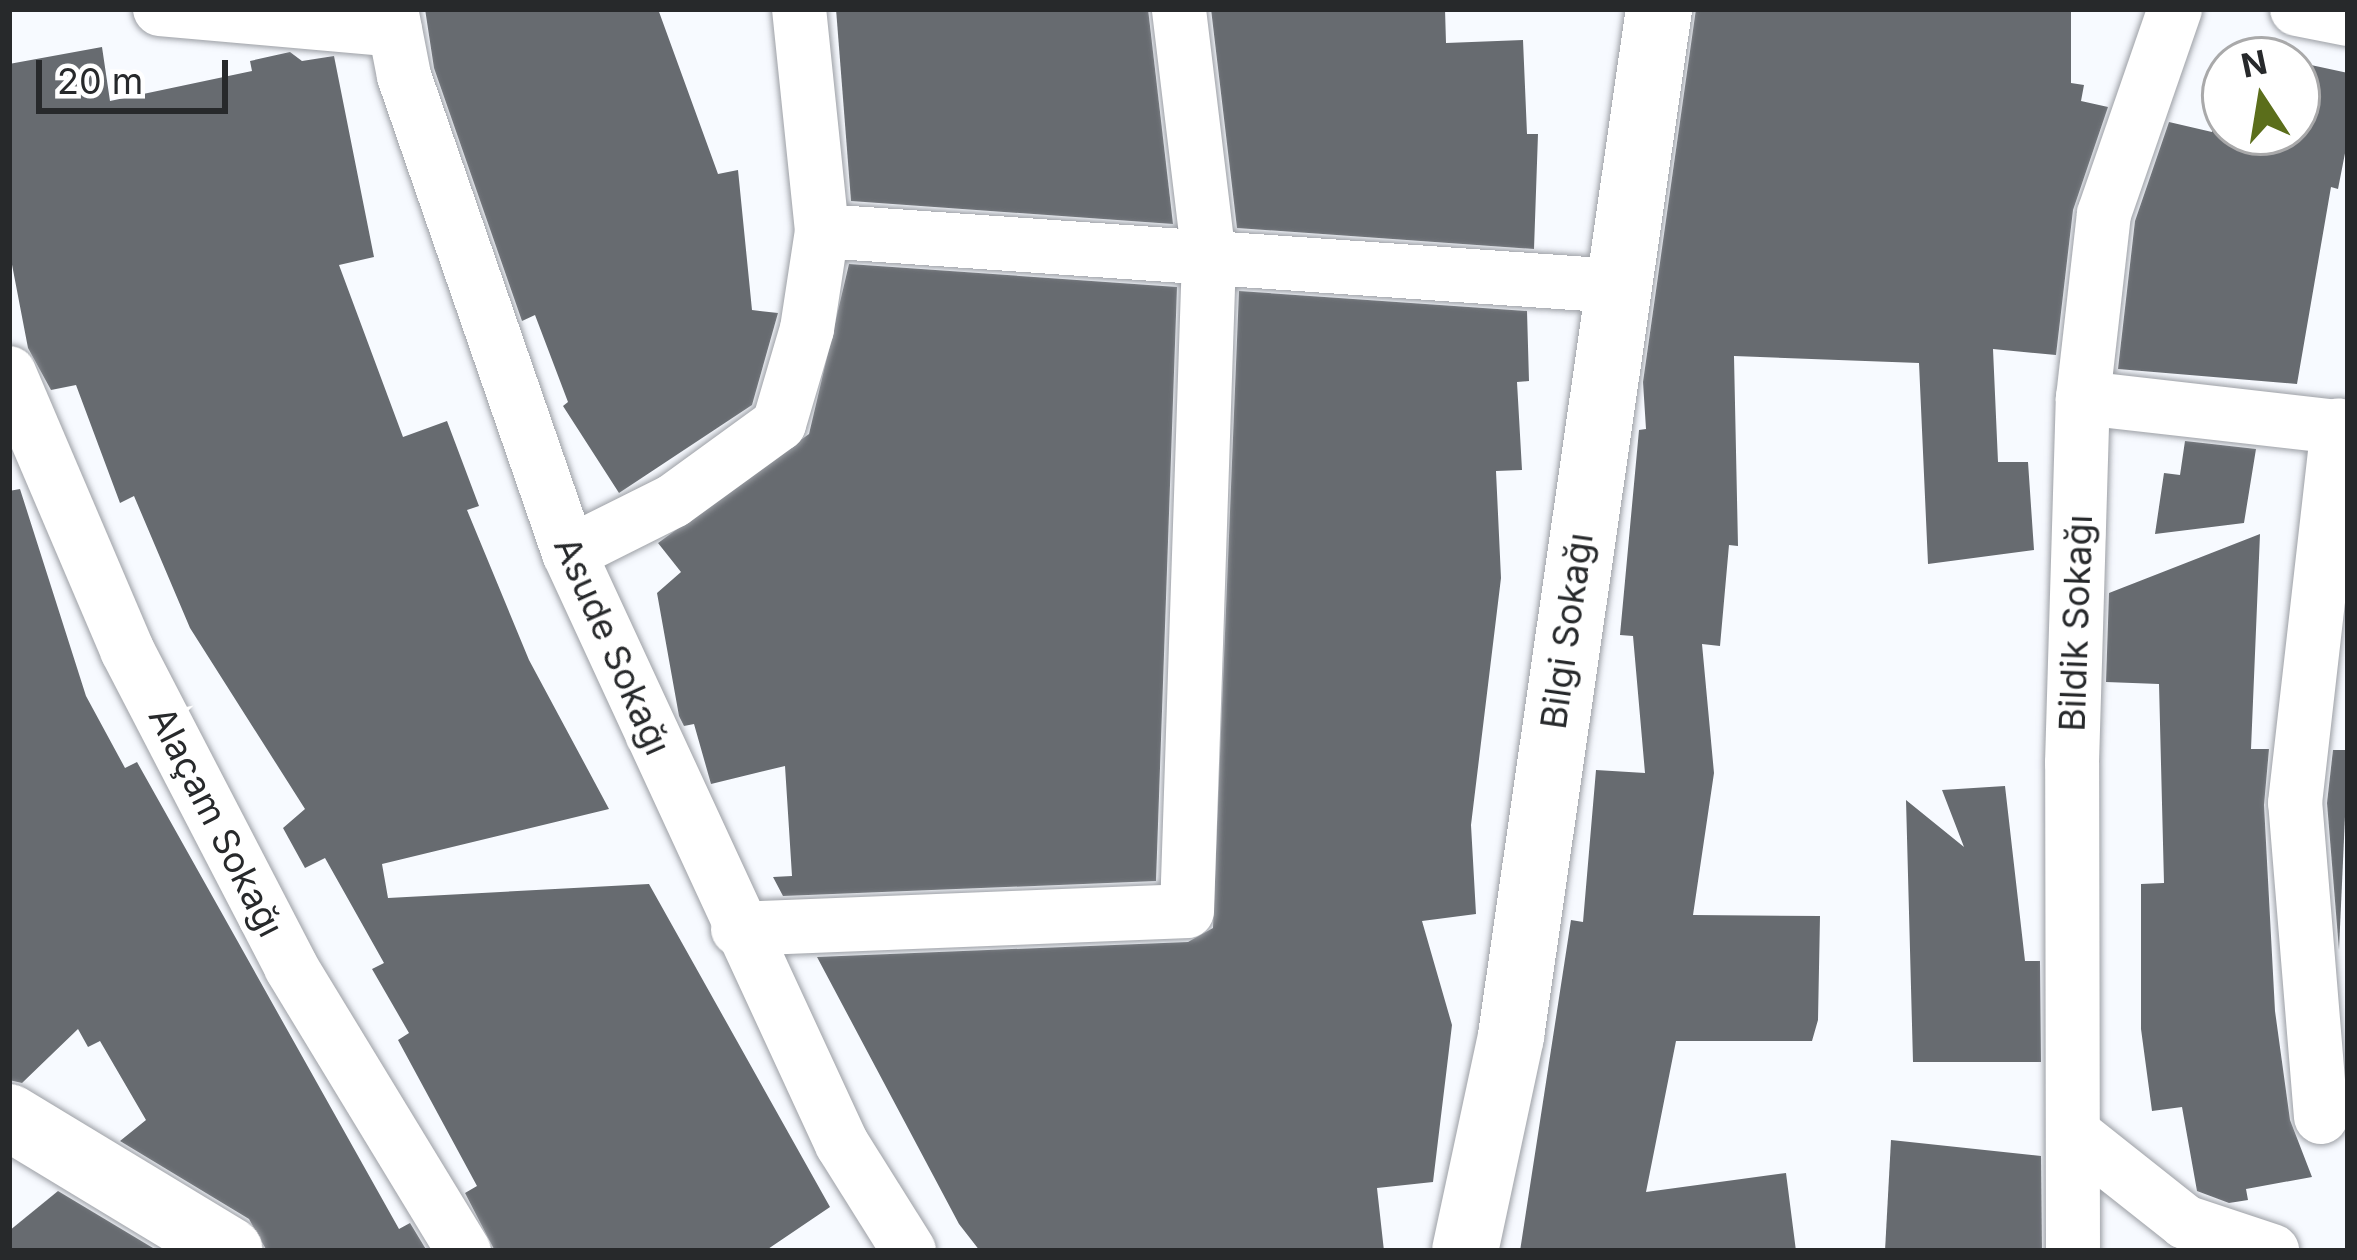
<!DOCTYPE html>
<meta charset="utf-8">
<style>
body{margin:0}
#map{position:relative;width:2357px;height:1260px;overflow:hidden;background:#f7faff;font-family:Inter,sans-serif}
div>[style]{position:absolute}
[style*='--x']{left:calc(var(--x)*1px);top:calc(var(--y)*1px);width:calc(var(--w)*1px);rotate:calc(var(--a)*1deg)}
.building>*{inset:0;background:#676b70}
.roads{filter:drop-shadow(0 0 3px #9c9fa5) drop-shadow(0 0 3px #9c9fa5)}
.minor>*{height:54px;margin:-27px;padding:0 27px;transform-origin:27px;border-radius:27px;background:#fff}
.tertiary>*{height:66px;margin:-33px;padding:0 33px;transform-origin:33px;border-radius:33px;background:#fff}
span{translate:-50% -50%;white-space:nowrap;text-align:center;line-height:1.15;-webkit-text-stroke:12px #fff;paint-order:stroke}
.street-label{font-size:36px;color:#27292b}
.frame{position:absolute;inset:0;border:12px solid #27292b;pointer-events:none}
.north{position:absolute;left:2201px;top:36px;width:120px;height:120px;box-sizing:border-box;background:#fff;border:3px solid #a9a9aa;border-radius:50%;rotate:348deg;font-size:33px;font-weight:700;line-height:48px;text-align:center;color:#27292b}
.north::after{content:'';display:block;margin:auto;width:42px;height:54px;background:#5b6e1b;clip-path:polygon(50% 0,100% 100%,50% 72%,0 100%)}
.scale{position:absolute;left:36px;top:60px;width:192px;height:54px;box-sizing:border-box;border:6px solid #27292b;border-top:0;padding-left:15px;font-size:36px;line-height:42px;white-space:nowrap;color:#27292b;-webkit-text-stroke:9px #fff;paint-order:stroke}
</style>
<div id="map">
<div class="building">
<i style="clip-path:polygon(425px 9px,658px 9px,718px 174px,738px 170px,752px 310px,778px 313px,752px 405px,619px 493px,563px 406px,568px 402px,535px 315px,522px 321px,434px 68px)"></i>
<i style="clip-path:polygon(836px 9px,1148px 9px,1173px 224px,851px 201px)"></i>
<i style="clip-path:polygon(1211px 9px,1445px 9px,1446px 43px,1523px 40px,1527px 134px,1538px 134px,1534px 249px,1237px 228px)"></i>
<i style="clip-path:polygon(1696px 9px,2071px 9px,2071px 83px,2084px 85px,2081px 101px,2108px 107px,2073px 210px,2056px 355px,1993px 349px,1998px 462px,2028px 462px,2034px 550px,1928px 564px,1919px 363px,1734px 356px,1738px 546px,1729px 545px,1720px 646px,1702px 644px,1714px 773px,1693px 915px,1820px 916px,1818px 1020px,1812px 1041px,1676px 1041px,1646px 1192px,1786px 1173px,1796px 1251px,1520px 1251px,1571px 920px,1583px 922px,1596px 770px,1645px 773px,1633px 636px,1620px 635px,1639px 430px,1646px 429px,1643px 382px)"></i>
<i style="clip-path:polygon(102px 47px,110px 101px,252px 71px,250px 61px,290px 52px,302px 61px,334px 56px,374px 257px,339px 265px,403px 437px,447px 421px,479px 506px,467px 510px,529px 660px,609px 809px,382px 864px,388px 898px,649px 884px,830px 1207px,765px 1251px,495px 1251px,465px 1193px,477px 1186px,398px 1040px,409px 1033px,372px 969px,384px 963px,325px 858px,305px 868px,283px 828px,305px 809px,190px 628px,134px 496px,120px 503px,76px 385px,51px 390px,28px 348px,9px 249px,9px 64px)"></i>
<i style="clip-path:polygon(2297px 62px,2348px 73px,2348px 138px,2338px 189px,2331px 187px,2297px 384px,2118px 369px,2135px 221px,2169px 122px,2212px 132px,2213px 126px,2297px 132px)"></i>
<i style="clip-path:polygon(849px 264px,1177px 287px,1156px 881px,783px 896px,773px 877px,792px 876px,785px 766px,711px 784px,694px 724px,684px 726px,679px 716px,657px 593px,681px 572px,658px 543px,809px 434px)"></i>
<i style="clip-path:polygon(1239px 291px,1527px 311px,1529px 381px,1517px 382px,1522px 470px,1496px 471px,1501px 578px,1471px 825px,1476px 914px,1422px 921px,1452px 1025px,1433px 1182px,1377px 1188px,1384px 1251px,980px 1251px,959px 1224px,817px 957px,1188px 942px,1213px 928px)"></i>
<i style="clip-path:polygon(2185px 441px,2256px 449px,2244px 523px,2155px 534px,2164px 473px,2180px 475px)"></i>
<i style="clip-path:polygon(20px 489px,86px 696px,125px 768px,137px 762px,399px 1229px,410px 1223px,427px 1251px,267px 1251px,249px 1219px,120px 1141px,146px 1120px,100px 1041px,88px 1047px,78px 1029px,22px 1083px,9px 1080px,9px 491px)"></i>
<i style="clip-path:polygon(2260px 534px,2251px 749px,2269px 749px,2264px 805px,2275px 1011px,2290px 1120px,2312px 1177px,2246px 1189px,2248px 1200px,2229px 1203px,2197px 1191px,2182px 1107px,2152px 1111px,2141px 1029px,2141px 884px,2164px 883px,2159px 684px,2106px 682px,2109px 593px)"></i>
<i style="clip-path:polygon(2333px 750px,2348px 750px,2339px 950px,2327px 803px)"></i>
<i style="clip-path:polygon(2005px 786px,2025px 961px,2040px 961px,2041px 1062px,1913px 1062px,1906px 800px,1964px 847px,1942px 790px)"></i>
<i style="clip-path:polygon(1891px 1140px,2041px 1156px,2042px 1251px,1885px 1251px)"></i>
<i style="clip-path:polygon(58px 1191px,158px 1251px,9px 1251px,9px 1231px)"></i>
</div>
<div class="roads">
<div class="minor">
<i style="--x:160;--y:9;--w:236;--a:5.1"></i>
<i style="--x:391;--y:9;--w:68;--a:79"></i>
<i style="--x:404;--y:76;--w:505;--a:70.92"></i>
<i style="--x:569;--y:553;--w:651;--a:65.21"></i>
<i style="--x:842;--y:1144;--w:126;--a:57.9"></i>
<i style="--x:2297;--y:9;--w:52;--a:11.1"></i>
<i style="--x:822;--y:231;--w:796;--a:3.96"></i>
<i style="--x:9;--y:373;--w:301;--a:66.9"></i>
<i style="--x:127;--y:650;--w:357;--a:62.6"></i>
<i style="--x:291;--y:967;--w:333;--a:58.7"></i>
<i style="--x:2083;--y:398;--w:267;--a:6.5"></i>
<i style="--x:569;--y:553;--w:116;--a:-26.6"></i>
<i style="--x:673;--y:501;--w:131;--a:-36"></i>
<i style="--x:779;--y:424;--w:99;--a:-73.6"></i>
<i style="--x:807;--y:329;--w:99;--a:-81.3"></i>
<i style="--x:822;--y:231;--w:223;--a:-95.9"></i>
<i style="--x:738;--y:929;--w:449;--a:-2.3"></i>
<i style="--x:1187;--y:911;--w:653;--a:-88.07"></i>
<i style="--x:1209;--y:258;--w:251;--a:-96.9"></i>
<i style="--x:2321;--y:1117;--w:315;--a:-94.7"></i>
<i style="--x:2295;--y:803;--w:380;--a:-83.5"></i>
<i style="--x:2074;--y:1134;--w:142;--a:38.4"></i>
<i style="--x:2185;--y:1222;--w:92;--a:18.4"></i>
<i style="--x:2073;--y:1251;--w:488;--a:-90.1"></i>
<i style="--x:2072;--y:763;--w:365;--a:-88.3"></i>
<i style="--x:2083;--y:398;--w:185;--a:-83.5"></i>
<i style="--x:2104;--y:214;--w:217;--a:-70.9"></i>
</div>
<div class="tertiary">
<i style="--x:9;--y:1117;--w:258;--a:31.2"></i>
<i style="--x:1465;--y:1251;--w:220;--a:-77.9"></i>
<i style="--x:1511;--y:1036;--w:1038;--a:-81.8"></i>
</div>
</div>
<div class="street-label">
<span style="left:2076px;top:623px;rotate:-88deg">Bildik Sokağı</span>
<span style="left:1567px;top:631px;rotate:-82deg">Bilgi Sokağı</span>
<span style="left:612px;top:646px;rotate:66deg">Asude Sokağı</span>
<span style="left:216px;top:822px;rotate:63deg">Alaçam Sokağı</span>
</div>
<div class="frame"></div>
<div class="north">N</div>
<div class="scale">20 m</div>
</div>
